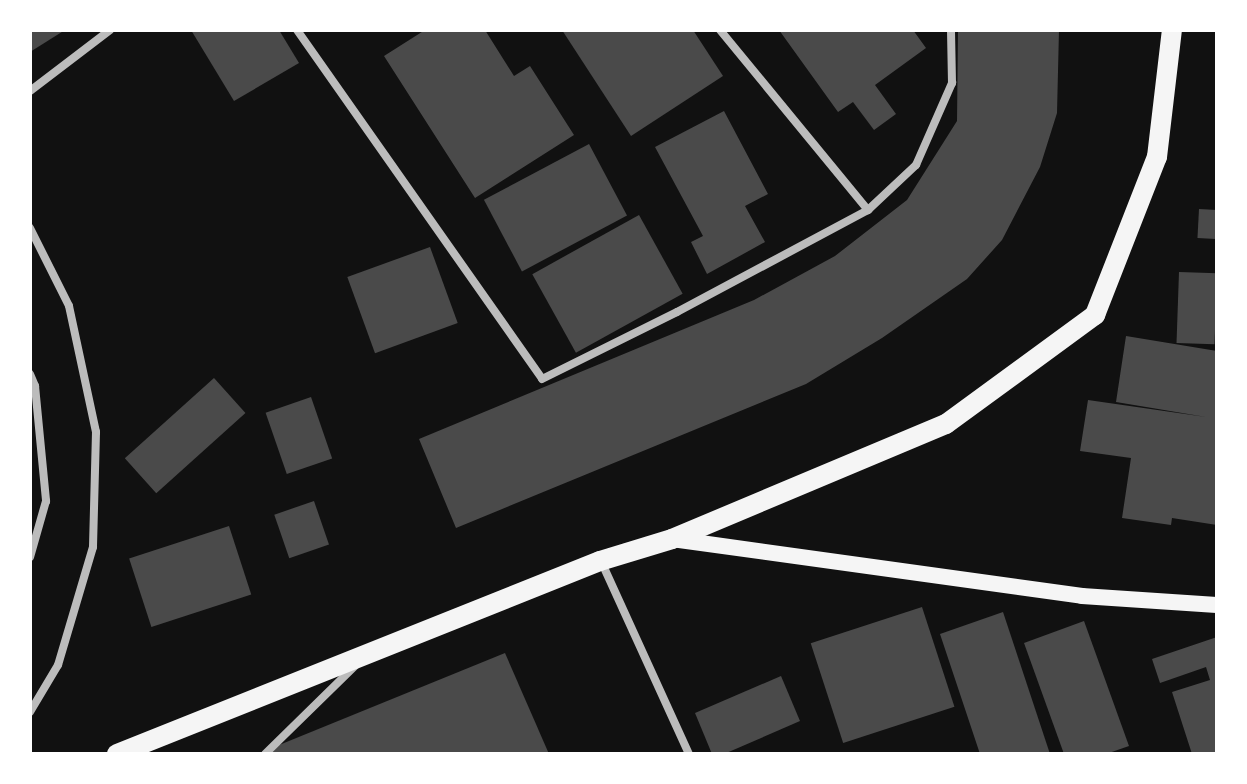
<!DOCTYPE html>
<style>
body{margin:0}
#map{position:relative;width:1247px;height:784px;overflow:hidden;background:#111;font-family:Barlow,sans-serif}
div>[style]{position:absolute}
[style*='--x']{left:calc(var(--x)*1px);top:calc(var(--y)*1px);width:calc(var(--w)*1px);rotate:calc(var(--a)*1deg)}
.building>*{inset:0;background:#4a4a4a;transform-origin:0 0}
.minor>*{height:8px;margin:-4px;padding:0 4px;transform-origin:4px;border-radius:4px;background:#bcbcbc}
.secondary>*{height:16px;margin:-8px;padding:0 8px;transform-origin:8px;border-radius:8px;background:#f5f5f5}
.primary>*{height:20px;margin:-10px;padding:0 10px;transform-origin:10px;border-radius:10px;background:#f5f5f5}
span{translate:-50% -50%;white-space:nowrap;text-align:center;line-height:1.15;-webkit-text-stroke:8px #fff;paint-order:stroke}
.frame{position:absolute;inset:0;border:32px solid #fff;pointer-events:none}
</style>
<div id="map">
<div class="building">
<i style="clip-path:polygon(30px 30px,65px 30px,30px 52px)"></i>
<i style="clip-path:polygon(191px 30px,279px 30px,299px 63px,234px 101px)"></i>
<i style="clip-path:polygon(425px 30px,485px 30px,514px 76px,530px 66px,574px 135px,475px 198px,384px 56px)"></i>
<i style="clip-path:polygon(562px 30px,693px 30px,723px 76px,631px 136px)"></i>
<i style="clip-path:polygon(779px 30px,913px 30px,926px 48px,875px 85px,896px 114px,874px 130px,853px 102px,838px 112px)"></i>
<i style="clip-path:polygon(958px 30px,1059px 30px,1057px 113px,1040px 167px,1002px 240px,967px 279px,882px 338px,806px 384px,456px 528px,419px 439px,754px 300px,835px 256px,907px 200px,957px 121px)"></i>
<i style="clip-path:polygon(724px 111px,768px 194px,745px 206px,765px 242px,707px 274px,691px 242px,703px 236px,655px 147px)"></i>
<i style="left:589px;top:144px;width:81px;height:119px;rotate:62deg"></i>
<i style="left:1199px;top:209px;width:18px;height:29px;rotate:3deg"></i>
<i style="left:639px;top:215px;width:90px;height:122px;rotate:61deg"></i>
<i style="left:430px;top:247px;width:81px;height:88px;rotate:70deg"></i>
<i style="left:1179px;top:272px;width:38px;height:71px;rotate:2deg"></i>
<i style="clip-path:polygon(1126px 336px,1217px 351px,1217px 525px,1172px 518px,1171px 525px,1122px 518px,1131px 458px,1080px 451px,1088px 400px,1206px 417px,1116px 402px)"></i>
<i style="left:214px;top:378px;width:47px;height:120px;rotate:48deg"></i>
<i style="left:311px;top:397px;width:65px;height:48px;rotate:71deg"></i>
<i style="left:314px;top:501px;width:46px;height:42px;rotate:71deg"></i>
<i style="left:229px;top:526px;width:72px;height:105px;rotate:72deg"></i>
<i style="left:922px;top:607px;width:105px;height:117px;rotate:72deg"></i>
<i style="clip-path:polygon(1003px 612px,1050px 754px,980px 754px,940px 634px)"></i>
<i style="clip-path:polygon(1084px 621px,1129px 746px,1106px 754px,1064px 754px,1024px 643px)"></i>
<i style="clip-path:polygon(1217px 637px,1217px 754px,1192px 754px,1172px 692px,1210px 680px,1206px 667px,1160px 683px,1152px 659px)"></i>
<i style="clip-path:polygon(505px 653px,549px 754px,257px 754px)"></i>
<i style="clip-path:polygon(781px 676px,800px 721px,724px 754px,712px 754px,695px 713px)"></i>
</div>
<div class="minor">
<i style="--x:297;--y:30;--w:426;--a:54.9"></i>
<i style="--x:542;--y:379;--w:151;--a:-26.4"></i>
<i style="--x:677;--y:312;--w:217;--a:-28.1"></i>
<i style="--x:868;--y:210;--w:66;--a:-43.2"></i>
<i style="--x:916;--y:165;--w:90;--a:-66.3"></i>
<i style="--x:952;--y:83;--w:53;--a:-91.1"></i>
<i style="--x:720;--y:30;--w:233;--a:50.6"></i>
<i style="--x:30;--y:91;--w:101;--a:-37.3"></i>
<i style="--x:30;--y:228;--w:87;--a:63.4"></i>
<i style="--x:69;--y:306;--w:129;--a:77.9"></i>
<i style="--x:96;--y:432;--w:115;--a:91.5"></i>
<i style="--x:93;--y:547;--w:123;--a:106.5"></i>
<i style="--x:58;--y:665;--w:55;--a:120.8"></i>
<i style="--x:30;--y:374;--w:13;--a:67"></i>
<i style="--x:35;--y:386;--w:116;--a:84.5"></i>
<i style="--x:46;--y:501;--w:58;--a:105.9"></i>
<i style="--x:601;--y:561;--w:212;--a:65.5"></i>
<i style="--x:265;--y:754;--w:127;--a:-44.4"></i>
</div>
<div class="secondary">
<i style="--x:672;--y:539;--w:414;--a:7.9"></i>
<i style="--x:1082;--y:596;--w:135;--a:3.8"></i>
</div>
<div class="primary">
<i style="--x:117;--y:754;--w:520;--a:-21.78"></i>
<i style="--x:600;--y:561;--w:75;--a:-17"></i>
<i style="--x:672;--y:539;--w:297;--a:-22.8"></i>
<i style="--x:946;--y:424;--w:185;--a:-36.2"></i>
<i style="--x:1095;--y:315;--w:170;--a:-68.6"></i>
<i style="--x:1157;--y:157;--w:128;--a:-83.3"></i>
</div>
<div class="frame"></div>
</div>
